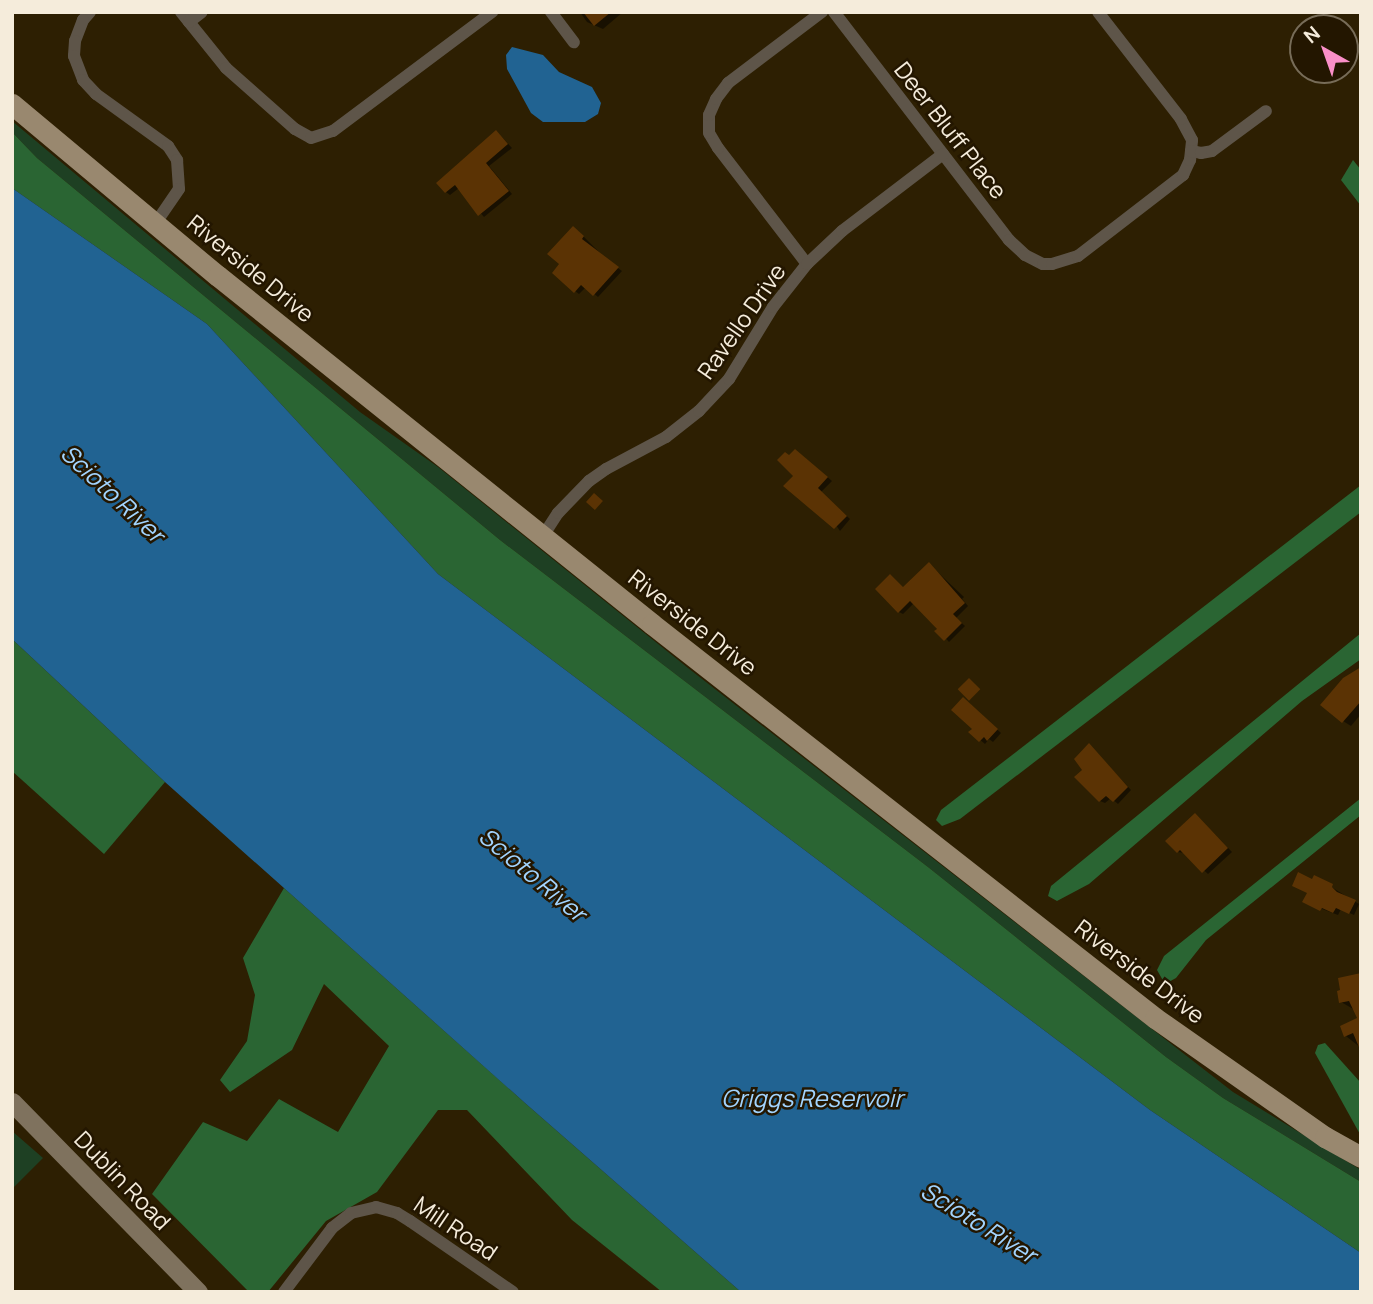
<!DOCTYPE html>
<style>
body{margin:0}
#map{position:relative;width:1373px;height:1304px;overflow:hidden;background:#2d1f02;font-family:Manrope,sans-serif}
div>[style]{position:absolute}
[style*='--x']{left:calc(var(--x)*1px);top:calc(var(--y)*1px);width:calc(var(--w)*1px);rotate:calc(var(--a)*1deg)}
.green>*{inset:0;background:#1e4023}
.forest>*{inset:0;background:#2a6533}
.water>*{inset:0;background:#216392}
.shadow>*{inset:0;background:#0007}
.building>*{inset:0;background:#5b3304;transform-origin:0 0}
.minor>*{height:12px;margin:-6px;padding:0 6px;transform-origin:6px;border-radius:6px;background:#5e5549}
.secondary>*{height:19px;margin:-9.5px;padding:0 9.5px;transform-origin:9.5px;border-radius:9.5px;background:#7f725e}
.primary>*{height:21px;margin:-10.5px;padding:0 10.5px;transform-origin:10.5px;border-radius:10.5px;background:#99886f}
span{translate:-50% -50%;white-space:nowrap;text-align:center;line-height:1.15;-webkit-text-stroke:5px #231600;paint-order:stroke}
.street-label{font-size:23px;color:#f5ecdb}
.water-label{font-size:24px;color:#a2d4fe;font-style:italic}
.frame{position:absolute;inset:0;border:14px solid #f5ecdb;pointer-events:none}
.north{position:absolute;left:1289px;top:14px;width:70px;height:70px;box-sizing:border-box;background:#231600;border:2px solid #776c58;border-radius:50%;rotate:320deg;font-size:19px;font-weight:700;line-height:28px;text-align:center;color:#f5ecdb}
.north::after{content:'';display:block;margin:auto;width:24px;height:32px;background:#fa8fc8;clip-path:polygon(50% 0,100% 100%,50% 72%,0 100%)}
</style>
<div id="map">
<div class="green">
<i style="clip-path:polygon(12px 121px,360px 412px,438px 467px,688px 668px,1233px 1092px,1361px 1170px,1361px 1182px,1223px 1098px,1166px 1057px,928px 867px,500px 540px,37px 158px,12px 132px)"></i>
<i style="clip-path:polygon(12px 1131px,43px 1158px,12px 1189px)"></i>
</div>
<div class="forest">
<i style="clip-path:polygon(12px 132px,37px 158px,500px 540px,928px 867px,1166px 1057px,1223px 1098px,1361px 1182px,1361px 1253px,1150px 1110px,438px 574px,207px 324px,12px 188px)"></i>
<i style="clip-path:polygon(1353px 160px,1361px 170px,1361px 206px,1341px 180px)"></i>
<i style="clip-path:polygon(1361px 485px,1361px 512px,960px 819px,942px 826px,936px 820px,941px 810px)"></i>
<i style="clip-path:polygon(1361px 633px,1361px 659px,1302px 701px,1089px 884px,1057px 901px,1048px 896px,1051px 886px)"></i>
<i style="clip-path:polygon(12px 639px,165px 782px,104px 854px,12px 771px)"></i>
<i style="clip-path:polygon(1361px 798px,1361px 815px,1206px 940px,1176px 978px,1165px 984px,1157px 970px,1164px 956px)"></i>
<i style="clip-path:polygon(284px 888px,525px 1103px,741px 1292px,662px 1292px,572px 1220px,467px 1110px,438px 1110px,377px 1192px,326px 1221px,268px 1292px,249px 1292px,152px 1194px,203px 1122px,247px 1141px,279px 1099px,338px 1132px,389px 1046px,324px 984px,292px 1050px,230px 1092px,220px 1080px,247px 1041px,255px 995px,243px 958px)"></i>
<i style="clip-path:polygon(1325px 1043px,1361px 1083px,1361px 1136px,1315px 1053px,1318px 1045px)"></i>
</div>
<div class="water">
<i style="clip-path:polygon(512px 47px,543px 55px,559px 72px,592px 87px,601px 103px,598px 114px,585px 122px,543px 122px,531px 113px,507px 69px,506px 55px)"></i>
<i style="clip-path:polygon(12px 188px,207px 324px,438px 574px,1150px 1110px,1361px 1253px,1361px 1292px,741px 1292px,525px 1103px,165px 782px,12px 639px)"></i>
</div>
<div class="shadow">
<i style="clip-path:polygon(580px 12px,623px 12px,603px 29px,587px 22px)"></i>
<i style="clip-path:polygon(497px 132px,512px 148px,489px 166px,512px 194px,484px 217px,459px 188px,450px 195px,446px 192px)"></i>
<i style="clip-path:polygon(578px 231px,607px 260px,622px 271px,598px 297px,586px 287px,579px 294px,575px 291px,561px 264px)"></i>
<i style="clip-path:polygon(800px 454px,832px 481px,821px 492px,850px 519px,840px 531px,790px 456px)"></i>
<i style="clip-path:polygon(929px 564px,964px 597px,962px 599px,968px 606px,956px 618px,965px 626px,949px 642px,914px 603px,903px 614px,899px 612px,904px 589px)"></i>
<i style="clip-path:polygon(1361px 670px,1361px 714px,1351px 726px,1343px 721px)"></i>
<i style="clip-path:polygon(968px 702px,1001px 733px,993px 742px,989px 739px,985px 744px,971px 732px,974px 728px)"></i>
<i style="clip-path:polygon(1090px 746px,1131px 790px,1118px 804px,1111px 798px,1105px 803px,1100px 801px,1084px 770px)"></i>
<i style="clip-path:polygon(1196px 815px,1232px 852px,1208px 874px,1185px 853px,1178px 852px)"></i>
<i style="clip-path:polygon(1315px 877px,1359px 904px,1354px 915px,1341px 909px,1338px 915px,1309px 904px)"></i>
<i style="clip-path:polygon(1361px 974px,1361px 1048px,1346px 1036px,1342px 1027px,1360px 1019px,1355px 1010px,1341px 1002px,1340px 980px)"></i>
</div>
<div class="building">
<i style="clip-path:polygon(583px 12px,611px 12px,594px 26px)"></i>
<i style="clip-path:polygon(496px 130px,508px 144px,486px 163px,509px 191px,478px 216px,455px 185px,445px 193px,436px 183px)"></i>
<i style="clip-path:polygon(573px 226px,584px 236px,582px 239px,619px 267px,593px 296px,581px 285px,574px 293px,552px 273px,559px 264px,547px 254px)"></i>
<i style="clip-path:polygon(795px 449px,828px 477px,818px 488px,847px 516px,834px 529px,783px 486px,793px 476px,777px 460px,785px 452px,789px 455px)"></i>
<i style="left:594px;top:493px;width:12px;height:12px;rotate:42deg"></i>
<i style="clip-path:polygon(929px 562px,965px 603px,953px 614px,962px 623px,944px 641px,934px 631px,937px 629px,910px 601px,898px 613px,875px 589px,890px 574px,903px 587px)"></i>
<i style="clip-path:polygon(1361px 667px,1361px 701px,1342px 723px,1320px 705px,1343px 678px)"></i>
<i style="left:969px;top:678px;width:16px;height:16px;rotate:45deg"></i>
<i style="clip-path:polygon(963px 697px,998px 729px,987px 741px,984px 737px,979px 742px,968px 732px,972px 729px,951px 710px)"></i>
<i style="clip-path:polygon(1089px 743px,1128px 787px,1113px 802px,1106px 796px,1099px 802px,1074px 777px,1082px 770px,1074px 759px)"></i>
<i style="clip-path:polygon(1195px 813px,1228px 848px,1202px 873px,1180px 850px,1177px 853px,1165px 841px)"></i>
<i style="clip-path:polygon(1298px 872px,1312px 879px,1314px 875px,1333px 884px,1332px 887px,1337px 892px,1356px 900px,1349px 914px,1336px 908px,1333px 913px,1322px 908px,1320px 911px,1302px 902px,1307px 893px,1292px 886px)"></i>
<i style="clip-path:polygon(1361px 973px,1361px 1052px,1353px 1033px,1344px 1037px,1340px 1026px,1357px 1018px,1349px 1001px,1339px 1003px,1337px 991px,1340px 990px,1338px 978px)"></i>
</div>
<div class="minor">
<i style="--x:90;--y:12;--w:11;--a:131"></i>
<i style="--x:83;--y:20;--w:22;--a:111"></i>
<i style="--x:75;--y:41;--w:15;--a:94"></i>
<i style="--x:74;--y:56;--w:26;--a:69"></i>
<i style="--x:83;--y:80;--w:19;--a:47"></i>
<i style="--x:96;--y:94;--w:89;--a:35.8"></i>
<i style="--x:168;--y:146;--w:17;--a:57"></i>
<i style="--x:177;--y:160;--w:29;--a:86"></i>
<i style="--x:179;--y:189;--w:42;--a:124.4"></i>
<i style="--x:181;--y:12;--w:72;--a:51.2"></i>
<i style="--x:226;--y:68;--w:92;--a:41.5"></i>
<i style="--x:295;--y:129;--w:18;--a:29"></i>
<i style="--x:311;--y:138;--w:23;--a:-18"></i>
<i style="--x:333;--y:131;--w:199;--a:-36.8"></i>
<i style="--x:551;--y:12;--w:38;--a:53"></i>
<i style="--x:834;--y:12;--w:287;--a:52.5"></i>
<i style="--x:1009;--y:240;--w:22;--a:43"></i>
<i style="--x:1025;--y:255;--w:20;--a:27"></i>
<i style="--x:1043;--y:264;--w:9;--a:0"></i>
<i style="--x:1052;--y:264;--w:27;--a:-17"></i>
<i style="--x:1078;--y:256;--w:133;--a:-37.6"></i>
<i style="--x:1183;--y:175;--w:17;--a:-65"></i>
<i style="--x:1190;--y:160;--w:20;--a:-84"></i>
<i style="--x:1192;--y:140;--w:24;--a:-118"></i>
<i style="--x:1181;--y:119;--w:135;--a:-127.8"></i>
<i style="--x:189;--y:22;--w:16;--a:-38"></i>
<i style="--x:1191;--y:151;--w:10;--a:11"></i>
<i style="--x:1201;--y:153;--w:11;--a:-10"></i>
<i style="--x:1212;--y:151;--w:67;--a:-36.5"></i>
<i style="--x:807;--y:264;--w:146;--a:-127.5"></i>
<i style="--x:718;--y:148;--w:17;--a:-121"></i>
<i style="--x:709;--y:133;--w:18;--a:-90"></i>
<i style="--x:709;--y:115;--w:17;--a:-66"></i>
<i style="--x:716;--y:99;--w:20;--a:-53"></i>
<i style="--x:728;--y:83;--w:118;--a:-37.1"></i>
<i style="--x:543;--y:536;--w:27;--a:-57"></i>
<i style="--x:558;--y:513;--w:45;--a:-45.9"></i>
<i style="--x:589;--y:481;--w:21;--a:-35"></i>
<i style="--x:606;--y:469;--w:68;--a:-28.1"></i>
<i style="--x:666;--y:437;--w:42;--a:-38.2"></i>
<i style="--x:699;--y:411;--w:44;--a:-46.8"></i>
<i style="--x:729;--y:379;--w:84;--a:-58.6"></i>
<i style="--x:773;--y:307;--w:55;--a:-51.7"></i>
<i style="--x:807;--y:264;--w:48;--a:-43.3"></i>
<i style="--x:842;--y:231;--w:127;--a:-37.3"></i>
<i style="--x:284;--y:1292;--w:80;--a:-53.1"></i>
<i style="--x:332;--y:1228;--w:24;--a:-38"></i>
<i style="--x:351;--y:1213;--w:26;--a:-13"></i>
<i style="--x:376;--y:1207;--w:22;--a:16"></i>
<i style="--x:397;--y:1213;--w:15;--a:32"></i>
<i style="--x:410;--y:1221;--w:125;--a:34.6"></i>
</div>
<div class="secondary">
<i style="--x:12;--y:1102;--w:266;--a:45.6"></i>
</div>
<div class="primary">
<i style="--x:12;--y:104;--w:268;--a:39.9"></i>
<i style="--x:218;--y:276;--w:556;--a:38.72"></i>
<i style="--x:652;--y:624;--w:639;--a:38.07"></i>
<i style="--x:1155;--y:1018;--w:208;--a:35"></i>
<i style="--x:1325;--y:1137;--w:41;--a:29.1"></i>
</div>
<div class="street-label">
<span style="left:951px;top:130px;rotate:52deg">Deer Bluff Place</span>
<span style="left:251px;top:268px;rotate:39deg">Riverside Drive</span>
<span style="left:741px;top:321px;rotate:-55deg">Ravello Drive</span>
<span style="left:693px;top:622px;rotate:38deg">Riverside Drive</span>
<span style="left:1140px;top:971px;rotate:37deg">Riverside Drive</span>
<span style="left:123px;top:1180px;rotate:46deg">Dublin Road</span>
<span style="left:456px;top:1228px;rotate:34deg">Mill Road</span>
</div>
<div class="water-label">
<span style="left:113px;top:493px;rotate:43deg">Scioto River</span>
<span style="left:533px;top:874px;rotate:40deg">Scioto River</span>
<span style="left:812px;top:1098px">Griggs Reservoir</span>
<span style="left:979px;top:1222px;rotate:32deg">Scioto River</span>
</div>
<div class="frame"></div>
<div class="north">N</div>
</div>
